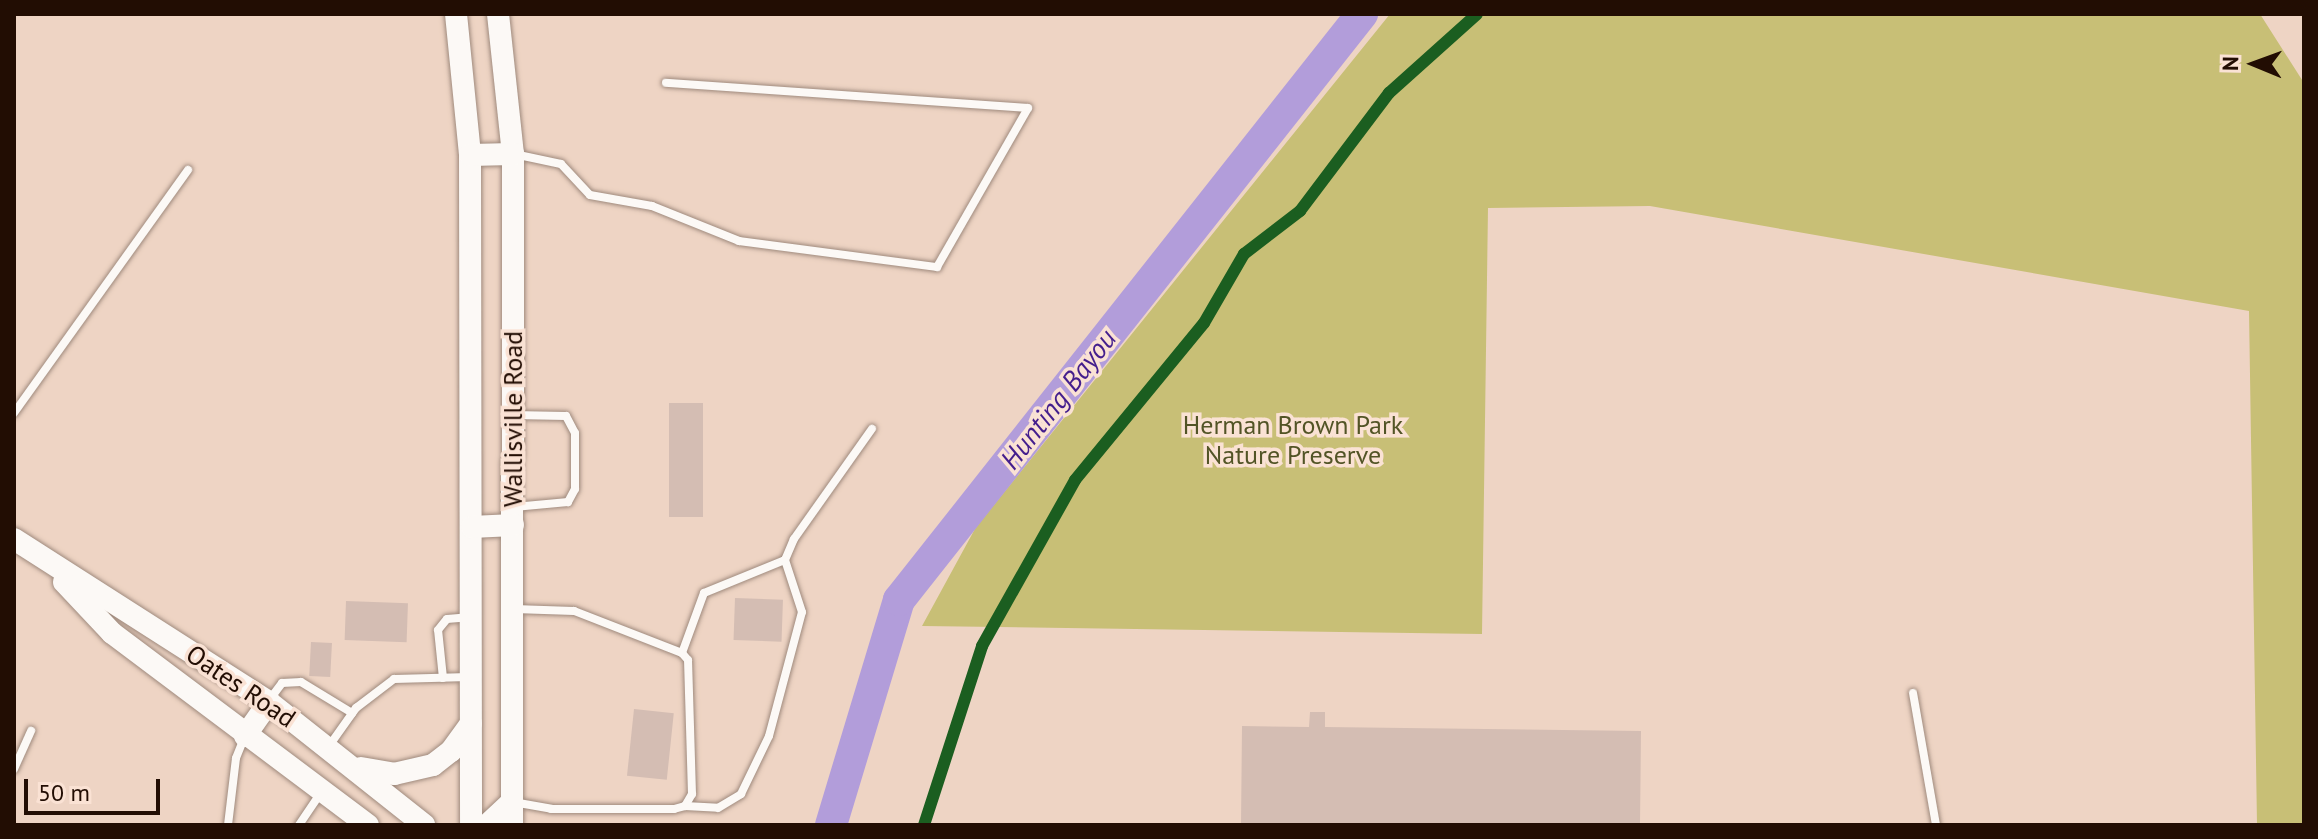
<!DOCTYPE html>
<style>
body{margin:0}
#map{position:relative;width:2318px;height:839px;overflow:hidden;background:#eed4c4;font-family:"PT Sans",sans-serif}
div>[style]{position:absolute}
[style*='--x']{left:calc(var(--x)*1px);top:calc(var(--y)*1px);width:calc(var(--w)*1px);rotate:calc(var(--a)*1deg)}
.forest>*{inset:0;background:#c8bf76}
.river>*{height:32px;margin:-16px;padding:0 16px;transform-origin:16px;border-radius:16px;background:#b29dda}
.building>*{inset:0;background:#d4bdb3;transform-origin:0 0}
.roads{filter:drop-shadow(0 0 2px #9f8a7d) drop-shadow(0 0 2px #9f8a7d)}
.service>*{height:8px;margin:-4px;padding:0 4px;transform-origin:4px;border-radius:4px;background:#fcf9f6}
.secondary>*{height:22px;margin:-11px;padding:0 11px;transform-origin:11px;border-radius:11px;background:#fcf9f6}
.cycleway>*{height:12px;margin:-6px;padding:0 6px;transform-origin:6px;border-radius:6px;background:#1b5e20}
span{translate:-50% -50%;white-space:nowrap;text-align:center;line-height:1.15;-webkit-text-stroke:7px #fae2d4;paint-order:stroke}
.street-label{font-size:26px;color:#220d03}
.park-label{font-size:26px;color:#525426}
.water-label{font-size:28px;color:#441e8d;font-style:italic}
.frame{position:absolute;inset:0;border:16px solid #220d03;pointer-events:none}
.north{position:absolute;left:2214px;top:24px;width:80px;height:80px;-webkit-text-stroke:6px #fae2d4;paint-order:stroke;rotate:271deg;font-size:22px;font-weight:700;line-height:32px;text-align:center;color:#220d03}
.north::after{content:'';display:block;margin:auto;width:28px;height:36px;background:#220d03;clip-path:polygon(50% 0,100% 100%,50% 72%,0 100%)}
.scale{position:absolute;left:24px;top:779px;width:136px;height:36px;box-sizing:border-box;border:4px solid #220d03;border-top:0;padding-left:10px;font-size:24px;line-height:28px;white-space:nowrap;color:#220d03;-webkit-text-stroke:6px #fae2d4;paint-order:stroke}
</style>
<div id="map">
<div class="forest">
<i style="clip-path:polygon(1390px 14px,2260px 14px,2304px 83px,2304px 825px,2257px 825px,2249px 311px,1650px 206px,1488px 208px,1482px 634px,922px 626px,976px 527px)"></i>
</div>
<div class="river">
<i style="--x:831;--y:825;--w:235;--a:-73.2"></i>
<i style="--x:899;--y:600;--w:747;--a:-51.69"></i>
</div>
<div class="building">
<i style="left:669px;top:403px;width:34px;height:114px"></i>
<i style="left:735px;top:598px;width:48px;height:42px;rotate:2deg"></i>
<i style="left:346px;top:601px;width:62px;height:39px;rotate:2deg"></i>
<i style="left:311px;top:642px;width:21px;height:34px;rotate:3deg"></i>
<i style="left:634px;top:709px;width:40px;height:67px;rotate:6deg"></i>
<i style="clip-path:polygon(1310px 712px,1325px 712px,1325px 727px,1641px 731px,1640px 825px,1241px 825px,1242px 726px,1309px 727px)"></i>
</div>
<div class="roads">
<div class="service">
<i style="--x:514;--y:154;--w:48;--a:12"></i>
<i style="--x:561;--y:164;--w:42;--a:46.9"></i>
<i style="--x:590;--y:195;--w:63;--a:10.1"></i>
<i style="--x:652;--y:206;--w:94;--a:21.9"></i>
<i style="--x:739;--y:241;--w:200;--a:7.5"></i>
<i style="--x:937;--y:267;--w:183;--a:-60.2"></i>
<i style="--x:1028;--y:108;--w:363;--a:-176"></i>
<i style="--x:14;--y:413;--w:299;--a:-54.4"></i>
<i style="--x:513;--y:415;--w:53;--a:1.1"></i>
<i style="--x:566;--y:416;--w:19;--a:62"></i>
<i style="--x:575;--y:433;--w:56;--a:90"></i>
<i style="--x:575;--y:489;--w:15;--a:118"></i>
<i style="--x:568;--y:502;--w:54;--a:174.7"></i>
<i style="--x:682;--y:653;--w:64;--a:-69.9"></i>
<i style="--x:704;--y:593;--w:87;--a:-22.2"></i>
<i style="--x:443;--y:678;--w:48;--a:-95.9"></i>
<i style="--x:438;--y:630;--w:14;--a:-51"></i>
<i style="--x:447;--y:619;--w:24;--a:-5"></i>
<i style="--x:1913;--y:693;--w:134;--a:80.1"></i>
<i style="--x:270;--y:699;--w:20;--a:-53"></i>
<i style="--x:282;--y:683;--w:19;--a:-3"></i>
<i style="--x:301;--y:682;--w:60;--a:31.3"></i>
<i style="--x:329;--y:746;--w:47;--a:-54.6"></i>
<i style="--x:356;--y:708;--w:48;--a:-37.3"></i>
<i style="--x:394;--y:679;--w:75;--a:-1.5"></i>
<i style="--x:14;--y:769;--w:42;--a:-65.9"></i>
<i style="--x:513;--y:802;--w:39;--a:10"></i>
<i style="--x:551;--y:809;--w:123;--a:0"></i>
<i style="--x:674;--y:809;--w:11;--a:-15"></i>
<i style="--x:685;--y:806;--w:14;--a:-60"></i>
<i style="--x:692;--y:794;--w:134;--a:-91.7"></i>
<i style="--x:688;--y:660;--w:9;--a:-131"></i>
<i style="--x:682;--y:653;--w:116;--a:-158.7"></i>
<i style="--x:574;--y:611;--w:60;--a:-178.1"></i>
<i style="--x:685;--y:806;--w:33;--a:3"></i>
<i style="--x:718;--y:808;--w:27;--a:-31"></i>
<i style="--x:741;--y:794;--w:64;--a:-64.2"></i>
<i style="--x:769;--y:736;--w:128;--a:-75.1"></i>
<i style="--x:802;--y:612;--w:55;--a:-108.1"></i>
<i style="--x:785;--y:560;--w:23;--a:-67"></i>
<i style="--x:794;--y:539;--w:135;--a:-54.7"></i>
<i style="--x:228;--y:825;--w:67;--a:-83.2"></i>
<i style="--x:236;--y:758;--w:24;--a:-68"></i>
<i style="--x:299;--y:825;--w:41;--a:-55.9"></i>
</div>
<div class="secondary">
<i style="--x:456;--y:14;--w:142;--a:84.3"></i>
<i style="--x:470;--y:155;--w:670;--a:89.91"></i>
<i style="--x:498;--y:14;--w:141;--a:83.9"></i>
<i style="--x:513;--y:154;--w:671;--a:90.09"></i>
<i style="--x:470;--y:155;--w:43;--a:-1.3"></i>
<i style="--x:472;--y:527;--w:41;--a:-2.8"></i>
<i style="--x:14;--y:539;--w:303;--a:32.6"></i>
<i style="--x:269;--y:702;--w:198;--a:38.4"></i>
<i style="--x:64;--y:582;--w:70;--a:46.7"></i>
<i style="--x:112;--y:633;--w:320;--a:36.9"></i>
<i style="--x:245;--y:736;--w:42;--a:-54.8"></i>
<i style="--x:361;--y:768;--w:34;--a:10"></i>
<i style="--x:394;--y:774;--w:40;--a:-13"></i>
<i style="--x:433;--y:765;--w:23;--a:-38"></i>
<i style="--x:451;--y:751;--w:34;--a:-54"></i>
<i style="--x:487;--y:825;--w:34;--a:-43"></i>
</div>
</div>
<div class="cycleway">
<i style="--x:924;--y:825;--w:188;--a:-72"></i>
<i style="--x:982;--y:646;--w:190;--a:-60.7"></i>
<i style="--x:1075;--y:480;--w:203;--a:-50.6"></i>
<i style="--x:1204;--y:323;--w:80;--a:-59.9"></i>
<i style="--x:1244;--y:254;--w:71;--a:-37.5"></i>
<i style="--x:1300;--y:211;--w:148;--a:-53"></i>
<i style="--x:1389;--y:93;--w:118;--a:-41.9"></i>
</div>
<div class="street-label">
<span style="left:513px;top:419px;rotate:-90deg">Wallisville Road</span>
<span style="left:241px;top:686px;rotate:34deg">Oates Road</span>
</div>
<div class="park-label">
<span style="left:1293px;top:440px">Herman Brown Park<br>Nature Preserve</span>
</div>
<div class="water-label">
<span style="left:1058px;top:399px;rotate:-52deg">Hunting Bayou</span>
</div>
<div class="frame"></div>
<div class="north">N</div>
<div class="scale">50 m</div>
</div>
